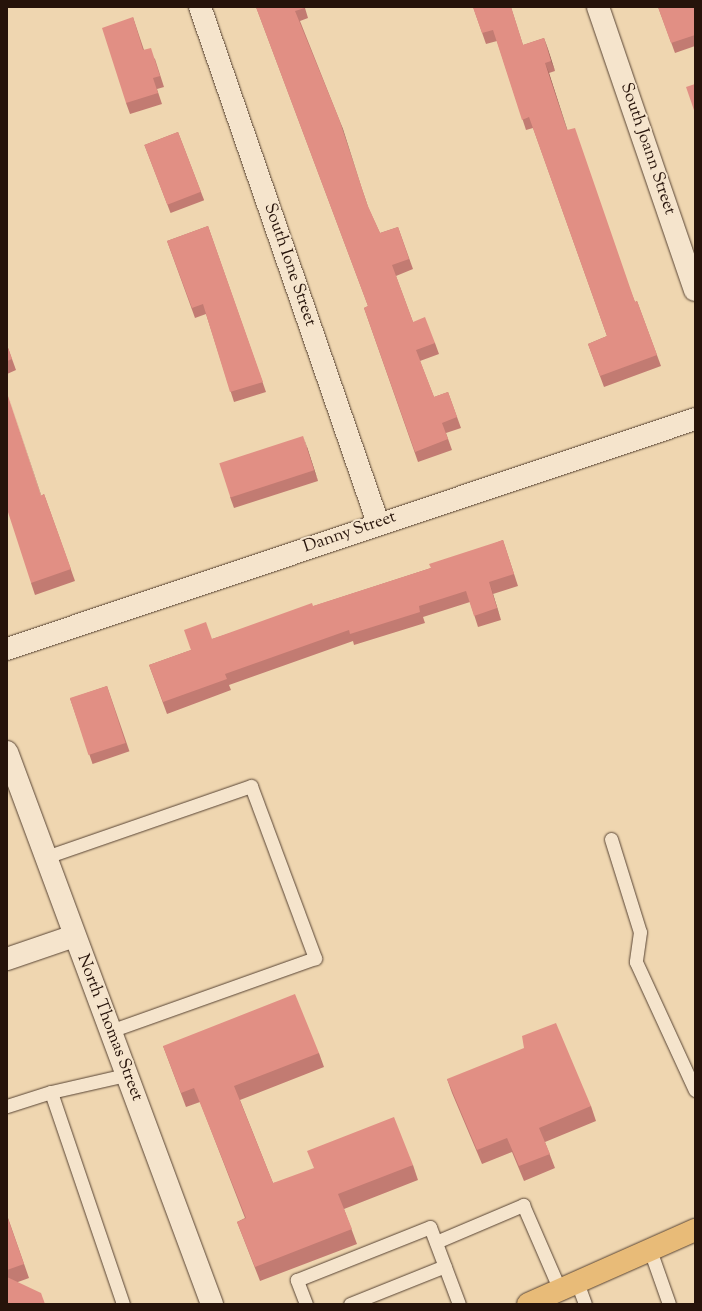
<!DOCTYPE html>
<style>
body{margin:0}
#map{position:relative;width:702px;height:1311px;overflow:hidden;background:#efd6b0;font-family:"Sorts Mill Goudy",serif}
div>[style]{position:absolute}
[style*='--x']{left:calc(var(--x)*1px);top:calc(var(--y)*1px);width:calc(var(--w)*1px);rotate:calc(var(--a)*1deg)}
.roads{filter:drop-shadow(0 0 1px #584434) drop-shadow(0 0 1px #584434)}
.service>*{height:13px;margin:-6.5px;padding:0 6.5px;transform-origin:6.5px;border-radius:6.5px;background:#f5e4cc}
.minor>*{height:22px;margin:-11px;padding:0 11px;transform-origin:11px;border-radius:11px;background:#f5e4cc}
.tertiary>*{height:22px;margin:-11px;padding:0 11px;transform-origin:11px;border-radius:11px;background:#f5e4cc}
.primary>*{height:22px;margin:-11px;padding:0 11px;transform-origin:11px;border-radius:11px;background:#e8bb78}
.wall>*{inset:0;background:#c27b72;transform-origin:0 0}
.shaded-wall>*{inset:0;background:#9e645c}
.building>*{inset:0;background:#e18f84;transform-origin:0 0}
span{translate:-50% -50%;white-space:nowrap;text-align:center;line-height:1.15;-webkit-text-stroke:4px #f5e4cc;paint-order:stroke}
.street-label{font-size:17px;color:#26130a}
.frame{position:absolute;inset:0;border:8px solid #26130a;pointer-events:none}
</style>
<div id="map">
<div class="roads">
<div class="service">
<i style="--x:611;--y:839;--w:97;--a:72.7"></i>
<i style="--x:640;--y:932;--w:30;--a:98"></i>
<i style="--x:636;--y:962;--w:141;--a:65.3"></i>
<i style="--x:46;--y:857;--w:217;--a:-19.1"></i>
<i style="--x:251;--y:786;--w:184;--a:69.6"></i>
<i style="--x:315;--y:958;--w:218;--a:160.4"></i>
<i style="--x:7;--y:1106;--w:46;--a:-17.7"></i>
<i style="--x:436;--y:1242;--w:95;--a:-23"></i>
<i style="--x:523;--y:1205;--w:93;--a:66.5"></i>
<i style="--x:650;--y:1250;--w:57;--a:70.6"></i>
<i style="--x:577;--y:1282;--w:23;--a:70"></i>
<i style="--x:123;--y:1304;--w:224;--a:-108.8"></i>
<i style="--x:51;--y:1092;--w:77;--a:-12.8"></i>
<i style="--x:306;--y:1304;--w:26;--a:-111"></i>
<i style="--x:297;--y:1280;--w:143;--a:-21.7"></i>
<i style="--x:430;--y:1227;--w:82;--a:69.4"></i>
<i style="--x:350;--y:1304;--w:102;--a:-21.8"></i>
</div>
<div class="minor">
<i style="--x:200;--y:7;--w:546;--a:70.97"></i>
<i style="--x:598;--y:7;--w:299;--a:71.1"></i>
<i style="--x:7;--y:649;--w:725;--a:-18.48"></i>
<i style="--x:7;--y:959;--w:71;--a:-18.9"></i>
</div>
<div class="tertiary">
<i style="--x:7;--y:752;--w:589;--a:69.63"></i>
</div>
<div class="primary">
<i style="--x:528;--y:1304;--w:183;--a:-23.9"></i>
</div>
</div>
<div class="wall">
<i style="clip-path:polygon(256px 7px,305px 8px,308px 18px,300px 21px,339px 119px,368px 207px,380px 233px,398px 227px,413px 269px,396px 276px,413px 322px,435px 343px,439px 354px,420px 361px,434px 397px,448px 392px,461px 428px,446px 433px,452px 450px,418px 462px,364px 308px,368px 306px)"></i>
<i style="clip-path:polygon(473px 7px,511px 7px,523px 45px,544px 38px,555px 71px,549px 73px,567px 130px,635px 302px,637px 301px,661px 366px,604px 387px,588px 344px,607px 336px,533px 128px,526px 130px,497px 41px,486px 44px)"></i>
<i style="clip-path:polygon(658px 7px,695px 7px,695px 46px,675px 53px)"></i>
<i style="clip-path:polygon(133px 17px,144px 50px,155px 59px,164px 87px,157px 89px,162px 104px,130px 114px,126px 103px)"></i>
<i style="left:178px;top:132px;width:73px;height:36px;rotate:69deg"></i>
<i style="clip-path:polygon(208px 226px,266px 392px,234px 402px,206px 314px,195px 318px,167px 241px)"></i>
<i style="clip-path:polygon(7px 345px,16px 370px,7px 374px)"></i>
<i style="clip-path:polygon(307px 447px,318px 481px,234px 508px,230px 497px)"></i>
<i style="clip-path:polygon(44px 494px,75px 581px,35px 595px,31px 583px,41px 496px)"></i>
<i style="clip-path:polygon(503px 540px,518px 586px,493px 594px,501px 620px,478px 627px,470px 602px,423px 617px,425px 623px,354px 645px,353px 641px,229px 685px,231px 690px,167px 714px,149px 665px,191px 650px,212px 639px,431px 568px)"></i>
<i style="left:107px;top:686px;width:69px;height:39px;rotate:71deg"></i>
<i style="clip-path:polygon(163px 1046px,319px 1053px,324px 1067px,240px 1100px,273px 1183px,413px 1165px,418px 1180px,344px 1209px,357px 1244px,260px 1281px,237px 1222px,245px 1218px,200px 1102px,186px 1107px)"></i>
<i style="clip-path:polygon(447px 1079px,591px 1106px,596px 1121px,545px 1142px,555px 1168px,524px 1181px,512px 1152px,482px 1164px,452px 1093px)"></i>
<i style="clip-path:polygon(7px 1215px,29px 1278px,18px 1282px,7px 1304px)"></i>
</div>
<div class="shaded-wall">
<i style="clip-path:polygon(544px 38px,548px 49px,555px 71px,551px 61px)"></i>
<i style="clip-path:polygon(545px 63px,549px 73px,571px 141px,567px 130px)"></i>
<i style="clip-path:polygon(339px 119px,343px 129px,370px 214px,367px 204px)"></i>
<i style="clip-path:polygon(7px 392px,45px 507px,41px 496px)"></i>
<i style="clip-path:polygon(303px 436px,307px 447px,318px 481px,314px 470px)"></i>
<i style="clip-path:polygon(489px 582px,493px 594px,501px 620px,497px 608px)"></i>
</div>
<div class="building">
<i style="clip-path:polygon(256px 7px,304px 7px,305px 8px,295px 11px,339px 119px,367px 204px,380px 233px,398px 227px,409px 259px,392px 265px,413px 322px,425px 317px,435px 343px,416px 350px,434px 397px,448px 392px,457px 417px,442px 423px,448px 439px,415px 452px,364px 308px,368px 306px)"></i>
<i style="clip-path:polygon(473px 7px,511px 7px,523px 45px,544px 38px,551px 61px,545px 63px,567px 130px,575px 128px,635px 302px,637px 301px,657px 355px,600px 376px,588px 344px,607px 336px,529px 117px,522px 120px,493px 30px,482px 33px)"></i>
<i style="clip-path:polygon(658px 7px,695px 7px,695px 35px,671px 43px)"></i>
<i style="clip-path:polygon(133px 17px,143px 50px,151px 48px,160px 76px,153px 78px,158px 93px,126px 103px,102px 28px)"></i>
<i style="clip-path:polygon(695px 84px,695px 113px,686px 87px)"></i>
<i style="left:178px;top:132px;width:64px;height:36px;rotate:69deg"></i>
<i style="clip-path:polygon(208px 226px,263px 382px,230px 392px,203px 304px,192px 308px,167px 241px)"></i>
<i style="clip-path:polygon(7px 345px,12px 359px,7px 361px)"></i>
<i style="clip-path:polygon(7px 393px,41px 496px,44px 494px,71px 569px,31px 583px,7px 509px)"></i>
<i style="left:303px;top:436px;width:36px;height:88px;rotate:72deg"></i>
<i style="clip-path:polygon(503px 540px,514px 574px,489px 582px,497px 608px,474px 616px,466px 591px,419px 606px,420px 612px,350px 634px,349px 630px,225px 674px,227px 679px,163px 702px,149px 665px,191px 650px,184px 630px,206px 622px,212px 639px,312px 603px,313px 606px,431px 568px,429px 564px)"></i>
<i style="left:107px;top:686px;width:60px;height:39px;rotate:72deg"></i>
<i style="clip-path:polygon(295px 994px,319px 1053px,234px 1086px,273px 1183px,314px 1168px,307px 1151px,394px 1117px,413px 1165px,338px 1194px,352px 1229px,255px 1267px,237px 1222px,246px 1218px,194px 1088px,181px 1093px,163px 1046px)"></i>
<i style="clip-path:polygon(556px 1023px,591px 1106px,539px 1128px,550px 1154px,519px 1166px,507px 1138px,477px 1150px,447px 1079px,524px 1048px,522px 1036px)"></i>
<i style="clip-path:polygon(7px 1216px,24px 1264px,7px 1270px)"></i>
<i style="clip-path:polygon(7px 1277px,41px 1293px,45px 1304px,7px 1304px)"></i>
</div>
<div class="street-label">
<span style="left:647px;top:149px;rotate:71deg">South Joann Street</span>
<span style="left:289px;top:265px;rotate:71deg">South Ione Street</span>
<span style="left:350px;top:533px;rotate:-19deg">Danny Street</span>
<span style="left:109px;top:1028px;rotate:69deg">North Thomas Street</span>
</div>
<div class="frame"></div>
</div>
